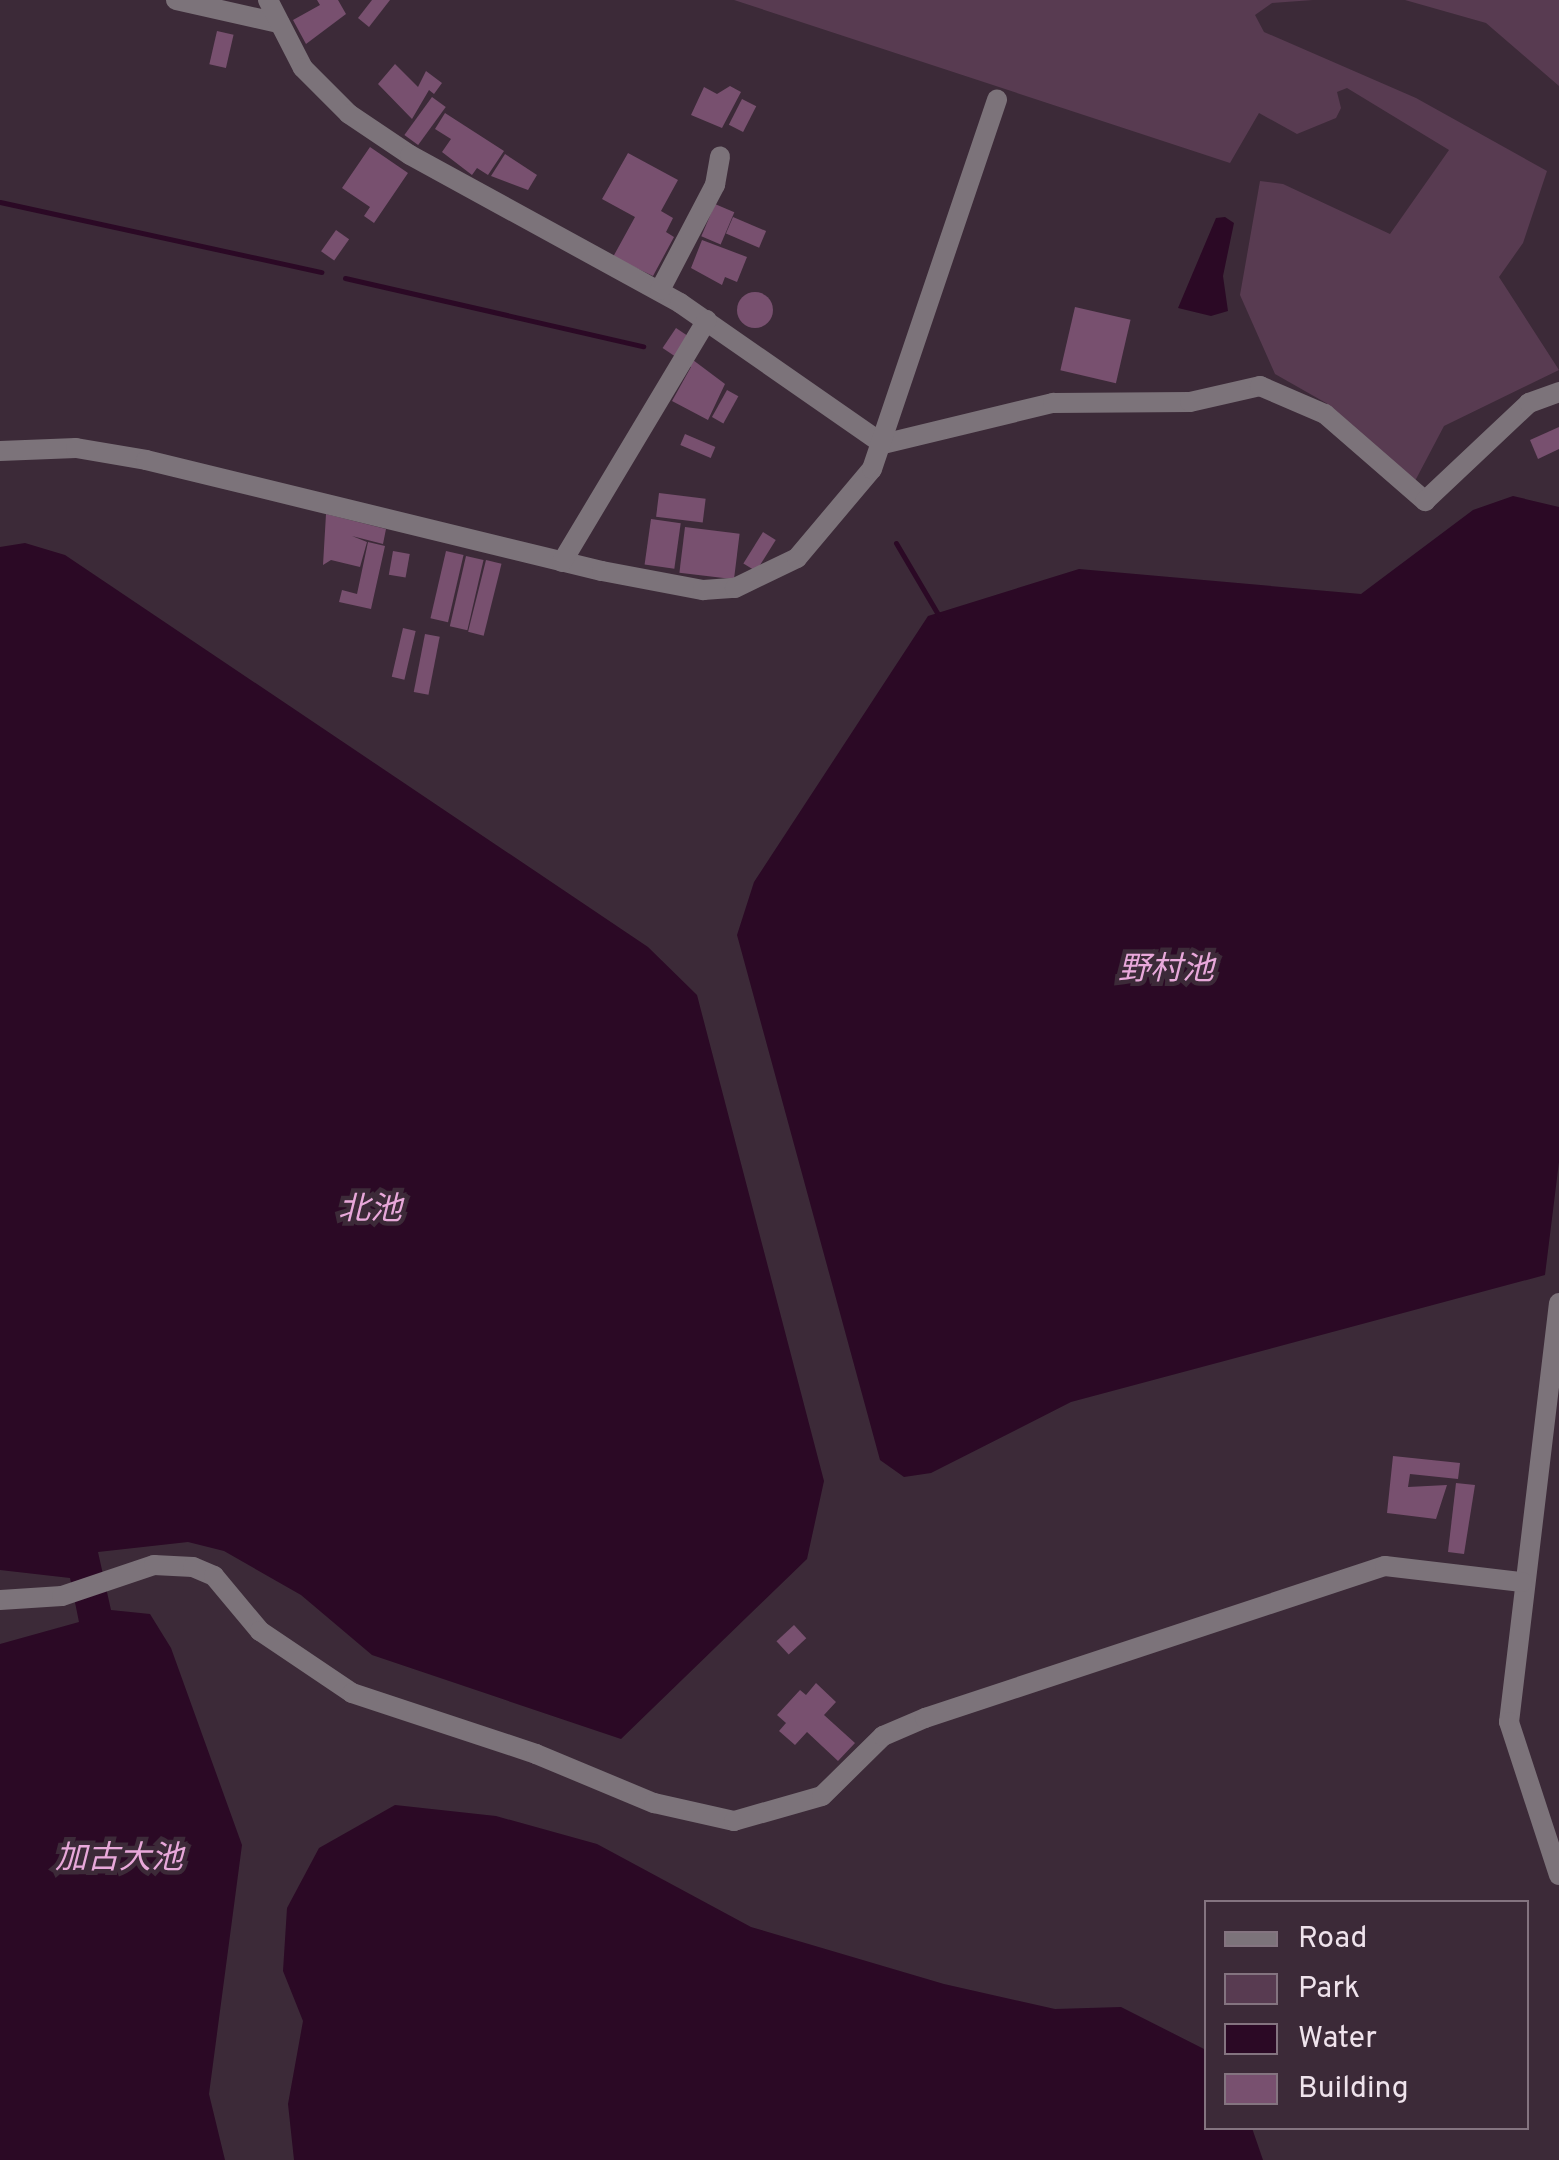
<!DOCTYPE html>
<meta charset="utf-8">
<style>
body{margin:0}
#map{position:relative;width:1559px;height:2160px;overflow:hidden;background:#3c2a38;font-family:Overpass,"Noto Sans JP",sans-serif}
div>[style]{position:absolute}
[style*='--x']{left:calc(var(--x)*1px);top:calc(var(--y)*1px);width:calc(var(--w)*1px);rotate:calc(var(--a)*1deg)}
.green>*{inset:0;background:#583b51}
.water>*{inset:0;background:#2b0925}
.stream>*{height:5px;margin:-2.5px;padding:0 2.5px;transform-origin:2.5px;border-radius:2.5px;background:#2b0925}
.building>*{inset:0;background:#78506f;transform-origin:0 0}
.round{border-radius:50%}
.street>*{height:20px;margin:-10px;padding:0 10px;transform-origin:10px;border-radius:10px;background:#7c737a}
span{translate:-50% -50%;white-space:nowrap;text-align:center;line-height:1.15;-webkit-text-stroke:9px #3c2a38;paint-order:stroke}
.water-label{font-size:32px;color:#e8a8da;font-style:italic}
.legend{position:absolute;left:1204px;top:1900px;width:325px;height:230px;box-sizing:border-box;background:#3c2a38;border:2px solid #847480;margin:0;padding:12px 18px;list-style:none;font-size:30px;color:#efe3ec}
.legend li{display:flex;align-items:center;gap:20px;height:50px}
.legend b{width:50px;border:2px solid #847480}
</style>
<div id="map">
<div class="green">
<i style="clip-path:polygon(734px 0,1313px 0,1272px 3px,1255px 15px,1264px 32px,1416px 98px,1547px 171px,1523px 243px,1499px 277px,1559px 370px,1444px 426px,1415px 481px,1326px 403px,1275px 374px,1240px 295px,1260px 181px,1283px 184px,1390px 234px,1449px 150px,1347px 88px,1337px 92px,1341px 108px,1336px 118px,1297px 134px,1259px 113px,1230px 163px)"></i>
<i style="clip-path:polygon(1405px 0,1559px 0,1559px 86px,1486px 23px)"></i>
</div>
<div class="water">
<i style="clip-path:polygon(1225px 217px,1234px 223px,1223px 276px,1228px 311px,1211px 316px,1178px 308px,1216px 218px)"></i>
<i style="clip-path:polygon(1513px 496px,1559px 507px,1559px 1162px,1545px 1275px,1071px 1402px,931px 1473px,904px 1477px,880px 1460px,737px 935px,754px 882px,928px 616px,1079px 569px,1361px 594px,1473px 510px)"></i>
<i style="clip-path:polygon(25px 543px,65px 555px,648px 947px,697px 995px,824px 1481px,807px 1559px,621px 1739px,372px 1655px,301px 1595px,224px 1551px,188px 1542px,98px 1552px,111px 1610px,150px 1614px,171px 1648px,242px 1845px,209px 2094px,225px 2160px,0 2160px,0 1644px,79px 1622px,70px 1578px,0 1570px,0 547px)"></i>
<i style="clip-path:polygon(395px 1805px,496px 1816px,597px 1844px,751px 1927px,944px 1984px,1055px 2009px,1121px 2007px,1206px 2050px,1206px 2128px,1252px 2128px,1263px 2160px,294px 2160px,288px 2104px,303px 2021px,283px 1971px,287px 1908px,319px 1848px)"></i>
</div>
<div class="stream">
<i style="--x:0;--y:202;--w:329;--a:12.3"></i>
<i style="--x:345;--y:278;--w:306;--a:12.9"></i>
<i style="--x:896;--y:543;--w:85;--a:59.5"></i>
</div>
<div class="building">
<i style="clip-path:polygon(317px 0,338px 0,346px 14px,306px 44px,293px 20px,320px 5px)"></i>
<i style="clip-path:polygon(372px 0,390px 0,369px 27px,358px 18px)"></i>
<i style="left:217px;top:31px;width:17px;height:34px;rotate:13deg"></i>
<i style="clip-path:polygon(395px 64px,418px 87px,426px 71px,442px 83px,434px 94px,429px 90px,412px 119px,378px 84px)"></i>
<i style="clip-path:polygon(730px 86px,741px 92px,722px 128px,691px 115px,704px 87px,717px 94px)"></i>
<i style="left:432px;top:97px;width:17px;height:47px;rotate:36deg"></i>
<i style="left:742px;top:99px;width:16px;height:29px;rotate:27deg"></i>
<i style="clip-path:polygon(445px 113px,504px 151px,488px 175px,477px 168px,472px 175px,442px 152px,451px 139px,435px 129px)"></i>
<i style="clip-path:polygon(370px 147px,408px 173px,374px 223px,364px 216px,370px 207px,342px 188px)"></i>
<i style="clip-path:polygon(628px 153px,678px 180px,661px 211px,673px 218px,666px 232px,674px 237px,653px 276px,613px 257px,635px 217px,602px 199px)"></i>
<i style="clip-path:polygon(505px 154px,537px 175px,528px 190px,491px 176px)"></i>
<i style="left:715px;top:204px;width:21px;height:35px;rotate:23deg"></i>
<i style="left:733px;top:217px;width:36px;height:18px;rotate:23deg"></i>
<i style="left:336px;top:230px;width:16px;height:26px;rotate:35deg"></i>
<i style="clip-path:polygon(702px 240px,747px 257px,737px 282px,725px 277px,722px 285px,691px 268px)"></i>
<i class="round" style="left:737px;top:292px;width:36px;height:36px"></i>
<i style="left:1075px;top:307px;width:57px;height:65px;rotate:13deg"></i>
<i style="left:676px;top:328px;width:18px;height:24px;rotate:34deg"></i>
<i style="clip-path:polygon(689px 357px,725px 384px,708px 420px,672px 401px,691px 367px,685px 364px)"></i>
<i style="left:727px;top:390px;width:13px;height:31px;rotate:29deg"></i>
<i style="clip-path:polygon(1559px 427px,1559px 449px,1538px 459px,1530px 440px)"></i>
<i style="left:685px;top:434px;width:33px;height:12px;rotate:23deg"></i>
<i style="left:659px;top:493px;width:47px;height:24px;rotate:7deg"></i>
<i style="clip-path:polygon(326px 514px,386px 529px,383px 544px,352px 536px,367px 542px,360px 567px,331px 560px,323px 565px)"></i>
<i style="left:651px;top:519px;width:30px;height:46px;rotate:8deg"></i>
<i style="left:685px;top:527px;width:55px;height:46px;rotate:7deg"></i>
<i style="left:763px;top:532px;width:15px;height:37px;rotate:32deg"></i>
<i style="clip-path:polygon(368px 542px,385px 546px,371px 609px,339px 602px,342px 590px,357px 594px)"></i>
<i style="left:393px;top:551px;width:17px;height:24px;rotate:10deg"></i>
<i style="left:446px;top:551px;width:18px;height:69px;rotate:13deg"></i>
<i style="left:466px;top:556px;width:18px;height:72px;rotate:13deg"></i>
<i style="left:486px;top:560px;width:16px;height:74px;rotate:14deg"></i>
<i style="left:403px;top:628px;width:13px;height:50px;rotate:13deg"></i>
<i style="left:425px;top:634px;width:15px;height:59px;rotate:11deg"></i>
<i style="clip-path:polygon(1393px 1456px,1460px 1463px,1458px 1479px,1410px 1474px,1408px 1487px,1447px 1485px,1436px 1519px,1387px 1513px)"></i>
<i style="clip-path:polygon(1456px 1483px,1475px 1485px,1464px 1554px,1448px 1552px)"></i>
<i style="left:794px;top:1625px;width:18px;height:24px;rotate:47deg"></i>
<i style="clip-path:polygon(816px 1683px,836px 1702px,824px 1715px,855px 1743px,838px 1761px,807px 1732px,795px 1745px,779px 1731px,786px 1723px,777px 1715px,800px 1690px,806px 1695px)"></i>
</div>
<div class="street">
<i style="--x:176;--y:0;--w:106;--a:12.6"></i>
<i style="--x:268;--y:0;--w:76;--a:62.8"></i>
<i style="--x:303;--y:68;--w:65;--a:45"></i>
<i style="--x:349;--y:114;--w:73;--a:33.9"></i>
<i style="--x:410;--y:155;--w:308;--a:28.7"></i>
<i style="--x:680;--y:303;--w:247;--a:34.8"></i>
<i style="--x:660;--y:290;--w:119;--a:-62.4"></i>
<i style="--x:715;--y:185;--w:29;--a:-80"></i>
<i style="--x:883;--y:444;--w:175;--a:-13.6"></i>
<i style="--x:1053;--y:403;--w:137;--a:-0.4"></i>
<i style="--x:1190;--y:402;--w:72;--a:-12.9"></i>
<i style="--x:1260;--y:386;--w:71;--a:23.3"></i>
<i style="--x:1325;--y:414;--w:133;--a:41"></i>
<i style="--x:1425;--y:501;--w:143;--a:-43.3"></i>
<i style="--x:1529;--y:403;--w:32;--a:-20"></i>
<i style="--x:0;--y:451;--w:76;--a:-2.3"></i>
<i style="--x:76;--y:448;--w:71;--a:9.7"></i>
<i style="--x:146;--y:460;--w:469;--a:13.7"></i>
<i style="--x:602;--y:571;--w:103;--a:10.7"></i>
<i style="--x:703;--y:590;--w:32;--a:-4"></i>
<i style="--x:735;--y:588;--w:69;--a:-25.8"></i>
<i style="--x:797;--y:558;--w:116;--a:-49.9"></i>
<i style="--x:872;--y:469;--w:390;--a:-71.3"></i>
<i style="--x:562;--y:562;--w:282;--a:-59.1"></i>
<i style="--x:1559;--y:1303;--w:422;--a:96.8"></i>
<i style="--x:1509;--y:1722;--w:161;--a:71.9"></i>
<i style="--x:0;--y:1600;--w:62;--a:-3.7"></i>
<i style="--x:62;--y:1596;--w:97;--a:-18.6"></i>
<i style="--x:154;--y:1565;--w:39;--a:3"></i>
<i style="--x:193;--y:1567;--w:23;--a:23"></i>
<i style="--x:214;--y:1576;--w:72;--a:50.1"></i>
<i style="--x:260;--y:1631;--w:111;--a:34"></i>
<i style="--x:352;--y:1693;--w:194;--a:18.3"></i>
<i style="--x:536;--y:1754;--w:128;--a:22.6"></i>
<i style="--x:654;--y:1803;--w:82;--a:12.7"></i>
<i style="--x:734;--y:1821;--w:91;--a:-15.9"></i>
<i style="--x:822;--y:1796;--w:86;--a:-44.5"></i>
<i style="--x:883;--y:1736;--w:46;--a:-23.2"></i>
<i style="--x:925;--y:1718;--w:484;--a:-18.3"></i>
<i style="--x:1385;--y:1566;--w:138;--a:6.7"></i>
</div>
<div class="water-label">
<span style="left:1166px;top:971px">野村池</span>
<span style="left:370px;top:1211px">北池</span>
<span style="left:119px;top:1860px">加古大池</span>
</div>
<ul class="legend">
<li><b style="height:12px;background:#7c737a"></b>Road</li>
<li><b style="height:28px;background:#583b51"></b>Park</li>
<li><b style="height:28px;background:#2b0925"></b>Water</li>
<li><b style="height:28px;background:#78506f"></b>Building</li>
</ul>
</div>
